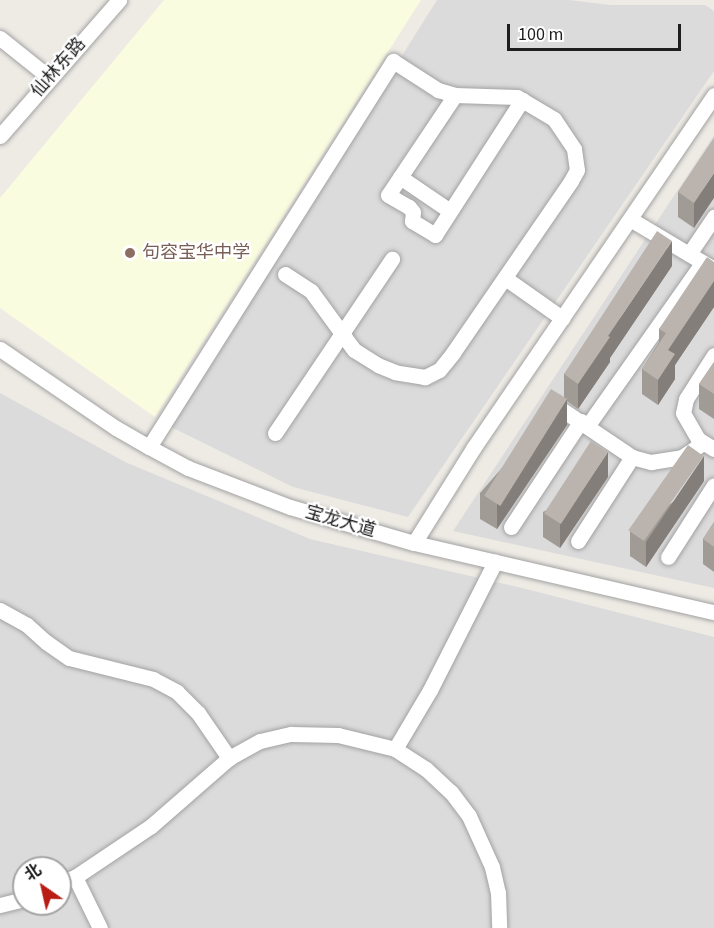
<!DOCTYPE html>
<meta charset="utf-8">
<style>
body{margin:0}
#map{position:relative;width:714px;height:928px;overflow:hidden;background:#eeebe5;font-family:"Source Sans 3","Noto Sans SC",sans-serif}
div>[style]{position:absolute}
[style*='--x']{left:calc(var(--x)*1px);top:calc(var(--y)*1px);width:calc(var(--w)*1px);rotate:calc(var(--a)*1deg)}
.residential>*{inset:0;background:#dcdbdb}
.education>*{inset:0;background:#fafce0}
.roads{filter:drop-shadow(0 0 2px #a2a2a2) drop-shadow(0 0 2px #a2a2a2)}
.minor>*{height:15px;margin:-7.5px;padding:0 7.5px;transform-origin:7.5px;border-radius:7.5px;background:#fff}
.wall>*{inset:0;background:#a19b96}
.shaded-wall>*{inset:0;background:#837e7a}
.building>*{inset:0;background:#bbb4ae;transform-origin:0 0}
.dots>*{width:16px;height:16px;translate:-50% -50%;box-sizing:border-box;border:3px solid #fff;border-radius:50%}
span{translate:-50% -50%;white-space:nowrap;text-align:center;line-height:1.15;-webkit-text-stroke:4.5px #fff;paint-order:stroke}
.street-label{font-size:18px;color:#1e1e1e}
.education-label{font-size:18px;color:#785e54}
.left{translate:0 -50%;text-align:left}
.north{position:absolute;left:12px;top:856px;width:60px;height:60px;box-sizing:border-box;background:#fff;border:2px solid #a5a5a5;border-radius:50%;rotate:326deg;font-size:16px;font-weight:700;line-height:24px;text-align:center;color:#1e1e1e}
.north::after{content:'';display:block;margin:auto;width:21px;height:27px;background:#b81c14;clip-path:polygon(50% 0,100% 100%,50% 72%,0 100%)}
.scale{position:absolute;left:507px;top:24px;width:174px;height:27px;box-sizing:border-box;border:3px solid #1e1e1e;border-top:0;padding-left:8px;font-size:18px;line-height:21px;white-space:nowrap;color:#1e1e1e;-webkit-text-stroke:4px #fff;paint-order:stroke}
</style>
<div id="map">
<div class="residential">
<i style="clip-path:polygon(437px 0,569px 0,610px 5px,705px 5px,714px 11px,714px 71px,408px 517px,293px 487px,169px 426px)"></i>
<i style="clip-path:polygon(714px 135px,714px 588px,453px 531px)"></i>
<i style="clip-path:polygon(evenodd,0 393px,125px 462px,310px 539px,526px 589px,714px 637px,714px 928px,0 928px,0 393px,24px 868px,60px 868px,60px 904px,24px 904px,24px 868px)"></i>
</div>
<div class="education">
<i style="clip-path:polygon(164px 0,421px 0,155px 417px,0 308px,0 198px)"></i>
</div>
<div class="roads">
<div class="minor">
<i style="--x:0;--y:38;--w:64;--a:38.7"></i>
<i style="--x:455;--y:95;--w:120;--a:123.8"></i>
<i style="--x:388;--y:195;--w:24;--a:30"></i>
<i style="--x:409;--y:207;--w:6;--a:51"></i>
<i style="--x:413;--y:212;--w:9;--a:96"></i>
<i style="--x:412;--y:221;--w:27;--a:31"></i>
<i style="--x:435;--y:235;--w:161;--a:-57.2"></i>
<i style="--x:0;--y:136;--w:181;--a:-48.8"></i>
<i style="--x:400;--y:177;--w:60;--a:34.2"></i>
<i style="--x:630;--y:219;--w:98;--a:30.8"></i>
<i style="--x:689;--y:254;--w:45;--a:-56"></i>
<i style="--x:505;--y:278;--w:70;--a:35.1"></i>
<i style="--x:0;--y:349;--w:140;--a:34.3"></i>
<i style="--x:116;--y:428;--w:38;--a:30"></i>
<i style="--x:149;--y:447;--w:44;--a:28.3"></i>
<i style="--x:188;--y:468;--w:109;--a:20.9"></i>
<i style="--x:290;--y:507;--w:129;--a:16.2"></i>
<i style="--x:414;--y:543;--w:308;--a:13"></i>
<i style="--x:714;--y:355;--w:52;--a:122.5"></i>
<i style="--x:686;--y:399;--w:14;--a:102"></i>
<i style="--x:683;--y:413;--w:30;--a:60"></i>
<i style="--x:698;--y:439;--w:19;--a:32"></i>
<i style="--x:555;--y:405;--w:93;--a:34"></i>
<i style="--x:632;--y:457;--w:20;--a:15"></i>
<i style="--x:651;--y:462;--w:31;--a:-9"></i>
<i style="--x:682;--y:457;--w:25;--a:-34"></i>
<i style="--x:588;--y:425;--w:199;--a:-54.8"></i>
<i style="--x:275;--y:433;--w:210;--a:-56.1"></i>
<i style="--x:149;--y:447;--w:457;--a:-57.7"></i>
<i style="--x:393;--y:61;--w:54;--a:32.8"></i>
<i style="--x:438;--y:90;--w:18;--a:16"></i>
<i style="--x:455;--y:95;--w:62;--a:1.8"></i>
<i style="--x:517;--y:97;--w:43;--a:30.7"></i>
<i style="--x:554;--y:119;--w:36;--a:56"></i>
<i style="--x:574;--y:149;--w:21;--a:82"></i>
<i style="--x:577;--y:170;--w:13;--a:119"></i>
<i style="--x:571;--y:181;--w:209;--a:124.5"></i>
<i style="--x:453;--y:353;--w:22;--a:129"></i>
<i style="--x:439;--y:370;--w:16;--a:153"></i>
<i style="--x:425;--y:377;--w:30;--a:-171"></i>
<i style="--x:395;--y:372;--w:18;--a:-158"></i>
<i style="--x:378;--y:365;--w:28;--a:-148"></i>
<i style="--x:354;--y:350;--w:73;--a:-126.1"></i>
<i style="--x:311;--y:291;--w:31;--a:-147"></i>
<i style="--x:511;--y:527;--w:127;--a:-56.6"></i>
<i style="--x:578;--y:541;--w:100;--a:-57.3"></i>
<i style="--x:414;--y:543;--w:113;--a:-58"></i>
<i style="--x:474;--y:447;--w:426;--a:-55.7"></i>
<i style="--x:668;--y:557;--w:85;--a:-57.4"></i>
<i style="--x:0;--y:610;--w:31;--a:29"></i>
<i style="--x:27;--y:625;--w:25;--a:42"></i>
<i style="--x:46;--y:642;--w:28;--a:35"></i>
<i style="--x:69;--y:658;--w:87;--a:14"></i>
<i style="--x:153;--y:679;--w:27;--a:28"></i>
<i style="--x:177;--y:692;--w:30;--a:45"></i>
<i style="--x:198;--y:713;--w:55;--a:55.4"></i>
<i style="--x:395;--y:749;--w:69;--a:-59.3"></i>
<i style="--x:430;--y:690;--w:144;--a:-63.1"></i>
<i style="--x:75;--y:877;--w:57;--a:63.9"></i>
<i style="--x:60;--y:883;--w:16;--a:-22"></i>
<i style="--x:75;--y:877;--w:92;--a:-33.9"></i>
<i style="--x:151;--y:826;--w:103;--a:-41.1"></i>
<i style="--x:229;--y:758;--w:35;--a:-29"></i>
<i style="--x:260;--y:741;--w:32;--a:-13"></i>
<i style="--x:291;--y:734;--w:47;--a:1.2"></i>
<i style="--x:338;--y:735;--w:59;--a:13.8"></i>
<i style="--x:395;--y:749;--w:37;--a:33"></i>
<i style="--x:426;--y:769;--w:34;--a:43"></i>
<i style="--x:451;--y:792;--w:30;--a:53"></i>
<i style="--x:469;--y:816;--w:56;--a:65.7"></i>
<i style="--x:492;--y:867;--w:26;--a:77"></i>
<i style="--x:498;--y:892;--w:36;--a:88"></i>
<i style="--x:0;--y:905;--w:25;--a:-14"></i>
</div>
</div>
<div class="wall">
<i style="clip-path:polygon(714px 138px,694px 228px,678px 217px,678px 192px)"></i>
<i style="clip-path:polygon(714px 262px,714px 307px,675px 365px,675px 379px,658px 405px,642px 394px,642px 369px,659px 342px,659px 329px)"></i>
<i style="clip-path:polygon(672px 266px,610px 358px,610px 362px,578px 409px,567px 401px,567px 425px,497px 529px,480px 519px,480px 493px,564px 397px,564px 374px)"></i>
<i style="clip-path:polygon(714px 362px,714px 419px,699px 409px,699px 384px)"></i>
<i style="clip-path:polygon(608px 477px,560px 548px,543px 537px,543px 512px)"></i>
<i style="clip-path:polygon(704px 481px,646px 567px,630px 556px,630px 531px)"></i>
<i style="clip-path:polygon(714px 522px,714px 572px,703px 564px,703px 539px)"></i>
</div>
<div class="shaded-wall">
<i style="clip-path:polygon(714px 173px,714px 198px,694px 228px,694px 203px)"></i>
<i style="clip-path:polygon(672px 241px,672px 266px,610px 358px,610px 362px,578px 409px,578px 384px,608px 336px)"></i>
<i style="clip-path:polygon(714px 281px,714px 307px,675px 365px,675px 379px,658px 405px,658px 380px,668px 350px)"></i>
<i style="clip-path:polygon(567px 399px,567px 425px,497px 529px,497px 504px)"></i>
<i style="clip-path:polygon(608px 452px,608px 477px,560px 548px,560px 523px)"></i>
<i style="clip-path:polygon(704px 456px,704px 481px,646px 567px,646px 542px)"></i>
</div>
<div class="building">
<i style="clip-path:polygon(714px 138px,714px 173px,694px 203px,678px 192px)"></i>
<i style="clip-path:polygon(657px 231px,672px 241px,608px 336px,610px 337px,578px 384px,564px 374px)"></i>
<i style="clip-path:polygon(707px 257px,714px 262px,714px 281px,668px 350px,675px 354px,658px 380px,642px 369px,666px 333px,659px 329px)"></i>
<i style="clip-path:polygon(714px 362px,714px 394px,699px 384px)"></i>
<i style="left:551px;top:389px;width:19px;height:126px;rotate:32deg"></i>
<i style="left:591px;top:441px;width:20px;height:86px;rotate:33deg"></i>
<i style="left:688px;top:445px;width:19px;height:104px;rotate:35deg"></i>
<i style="clip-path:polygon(714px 522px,714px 547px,703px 539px)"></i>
</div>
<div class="dots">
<i style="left:130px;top:253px;background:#8d6e63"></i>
</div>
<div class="street-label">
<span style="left:59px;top:68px;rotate:-49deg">仙林东路</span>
<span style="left:340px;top:522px;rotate:16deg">宝龙大道</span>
</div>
<div class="education-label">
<span class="left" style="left:142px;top:253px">句容宝华中学</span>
</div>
<div class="north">北</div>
<div class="scale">100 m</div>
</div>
